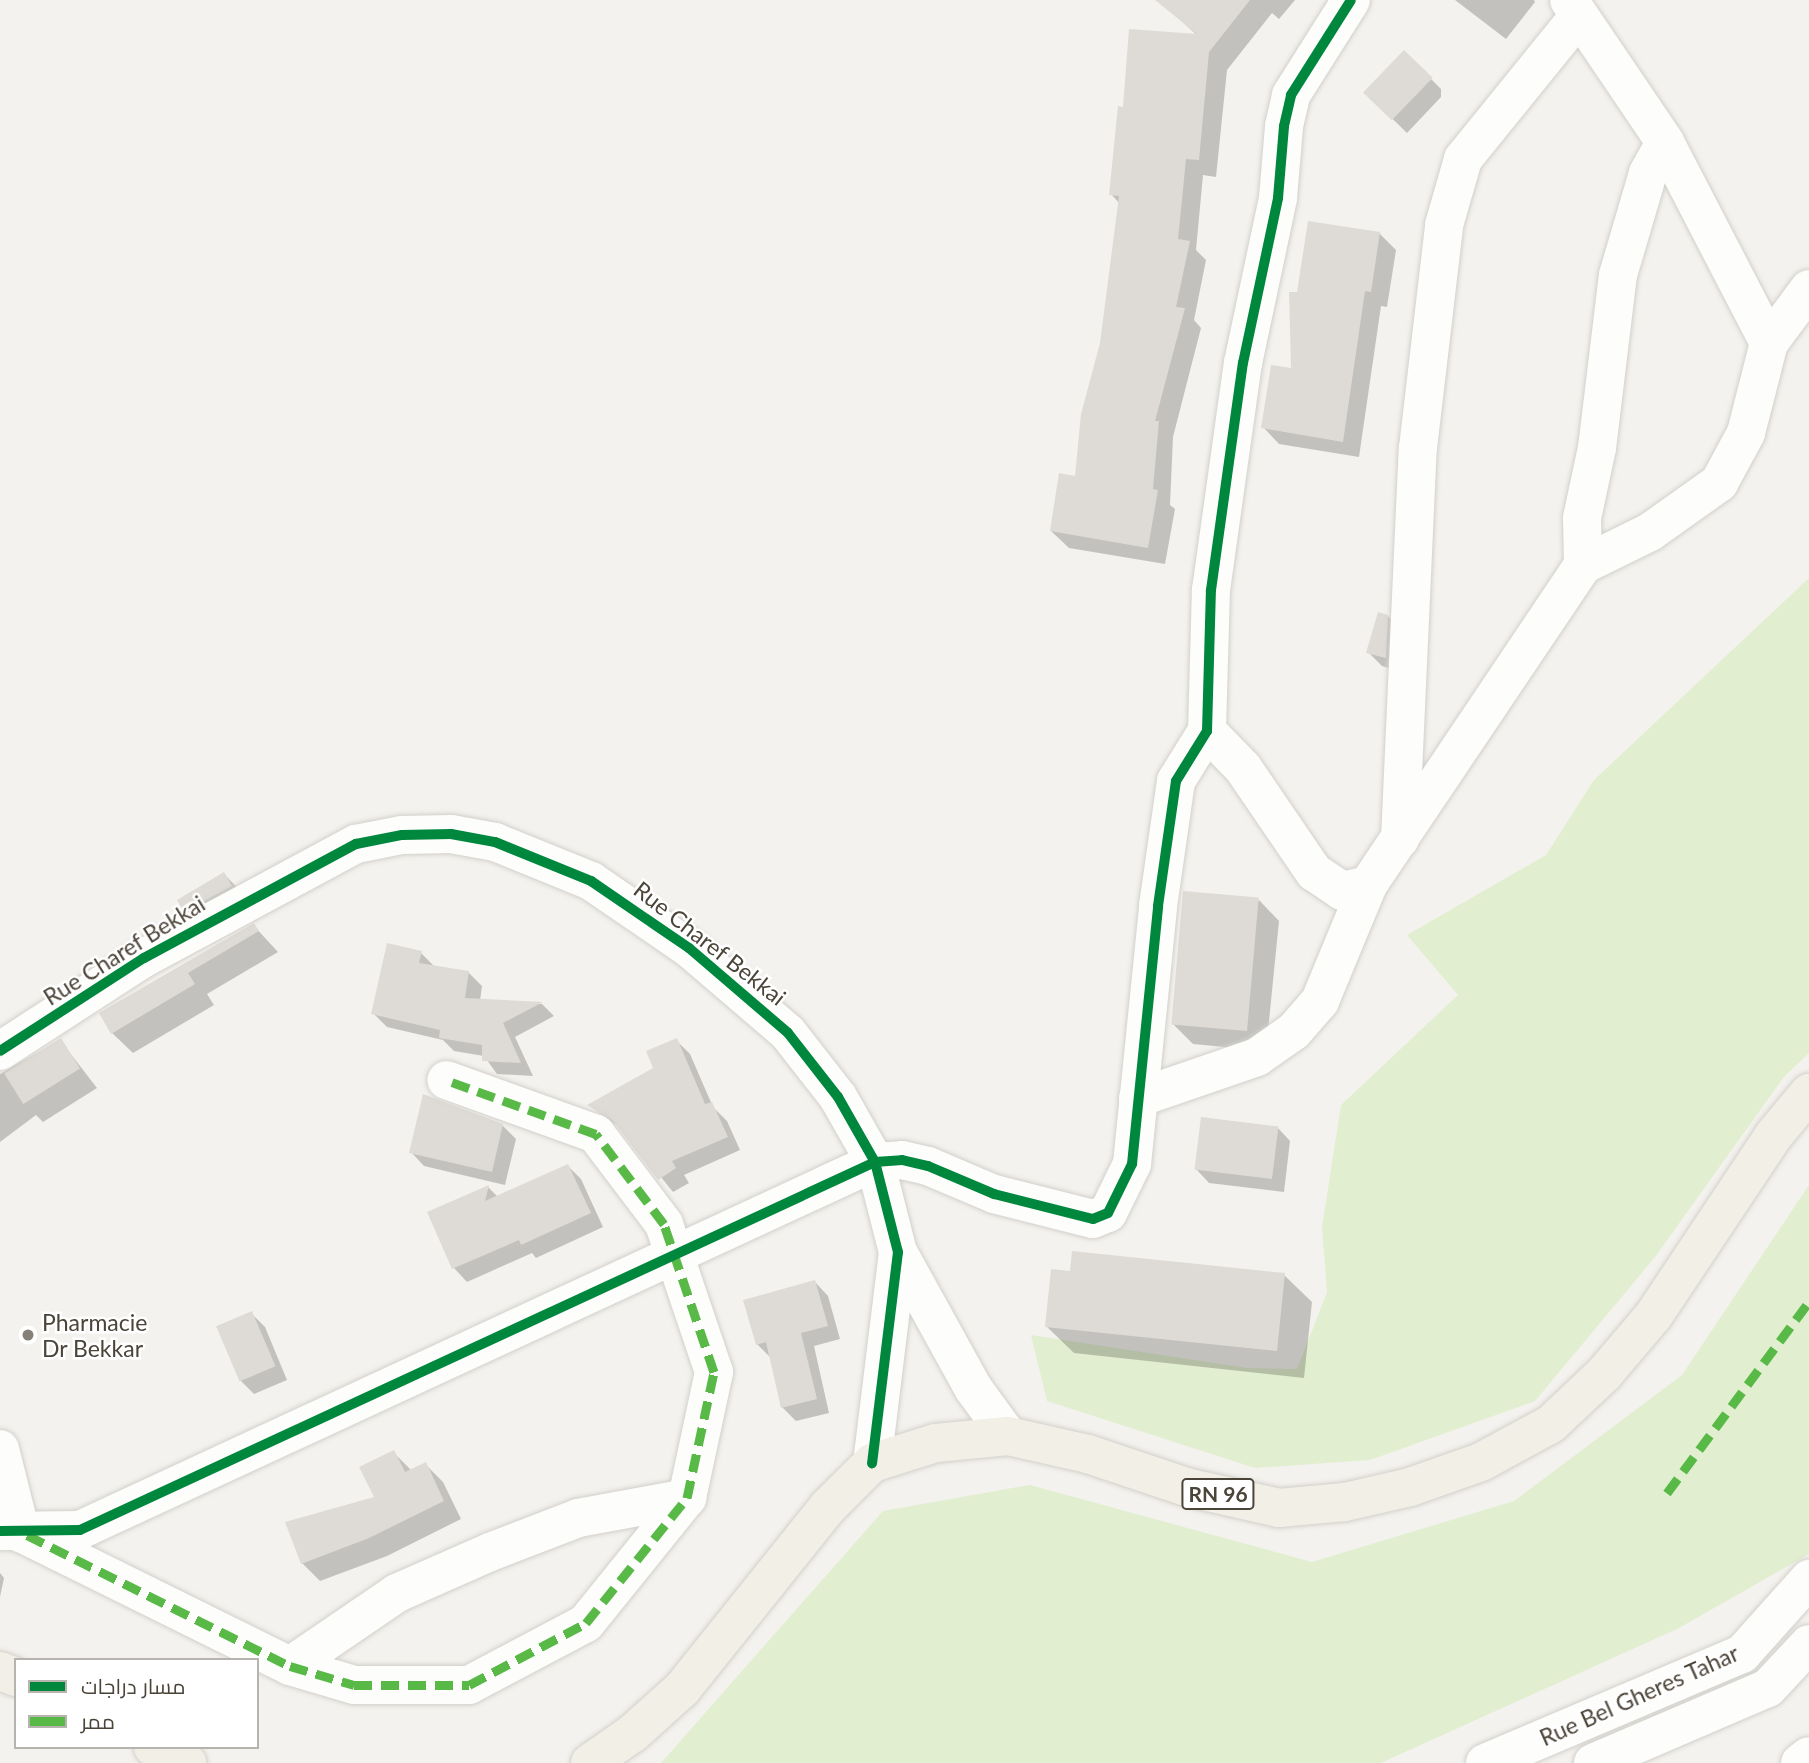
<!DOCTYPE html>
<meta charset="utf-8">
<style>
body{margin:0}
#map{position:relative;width:1809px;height:1763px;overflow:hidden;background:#f4f2ee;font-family:Lato,Cairo,sans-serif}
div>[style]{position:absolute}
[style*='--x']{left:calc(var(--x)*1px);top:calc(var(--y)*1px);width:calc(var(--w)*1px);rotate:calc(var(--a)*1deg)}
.green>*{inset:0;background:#e1eecf}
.shadow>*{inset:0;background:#0003;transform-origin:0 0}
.building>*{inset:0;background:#dedbd6;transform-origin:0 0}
.roads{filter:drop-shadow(0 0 2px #d2d0cb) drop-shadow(0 0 2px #d2d0cb)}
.minor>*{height:38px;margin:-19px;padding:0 19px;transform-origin:19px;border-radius:19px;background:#fdfdfc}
.major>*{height:38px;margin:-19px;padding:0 19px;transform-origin:19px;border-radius:19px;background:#f2efe6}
.quiet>*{height:9px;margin-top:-4.5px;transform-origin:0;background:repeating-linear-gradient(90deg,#58b947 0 18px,transparent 0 27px)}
.cycleway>*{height:10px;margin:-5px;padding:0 5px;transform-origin:5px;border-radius:5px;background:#00873e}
.dots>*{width:19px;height:19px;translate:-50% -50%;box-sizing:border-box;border:4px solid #fff;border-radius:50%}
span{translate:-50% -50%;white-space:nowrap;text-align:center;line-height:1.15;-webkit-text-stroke:5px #fff;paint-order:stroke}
.shield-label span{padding:2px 5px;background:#fff;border:2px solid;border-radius:5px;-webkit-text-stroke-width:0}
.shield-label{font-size:21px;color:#4b4439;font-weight:700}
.street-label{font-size:23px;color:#4b4439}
.poi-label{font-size:23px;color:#4b4439}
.left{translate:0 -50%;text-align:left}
.legend{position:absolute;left:14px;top:1658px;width:245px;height:91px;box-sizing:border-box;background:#fff;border:2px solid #b7b4b0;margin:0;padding:9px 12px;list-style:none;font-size:21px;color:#4b4439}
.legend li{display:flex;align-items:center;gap:14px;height:35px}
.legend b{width:35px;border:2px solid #b7b4b0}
</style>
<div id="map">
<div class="green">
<i style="clip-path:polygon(1809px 578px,1809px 1053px,1784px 1077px,1655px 1257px,1535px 1401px,1370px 1460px,1255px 1468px,1047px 1401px,1031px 1335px,1247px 1368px,1297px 1369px,1327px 1292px,1322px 1227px,1341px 1105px,1458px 995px,1407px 935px,1546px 855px,1594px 780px)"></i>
<i style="clip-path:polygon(1809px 1185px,1809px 1554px,1679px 1628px,1381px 1763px,661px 1763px,883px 1511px,1030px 1485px,1312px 1562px,1514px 1501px,1682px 1375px)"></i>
</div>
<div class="shadow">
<i style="clip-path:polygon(1158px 0,1295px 0,1279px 19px,1272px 13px,1227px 70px,1216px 177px,1203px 175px,1196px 250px,1206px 260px,1194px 320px,1201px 328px,1173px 437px,1170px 505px,1175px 509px,1165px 564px,1069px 548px,1051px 531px,1077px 478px,1102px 343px,1120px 204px,1111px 194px,1125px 109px,1198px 36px)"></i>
<i style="clip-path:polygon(1455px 0,1534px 0,1535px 2px,1506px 39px)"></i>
<i style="clip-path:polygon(1404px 52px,1441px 89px,1441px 97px,1407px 133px,1365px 92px)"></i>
<i style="clip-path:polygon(1379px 233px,1396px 250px,1387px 307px,1381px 306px,1359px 457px,1279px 444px,1263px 427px,1293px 371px,1299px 293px)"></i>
<i style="clip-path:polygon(1388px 616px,1401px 630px,1399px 671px,1382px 666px,1368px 652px)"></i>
<i style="left:224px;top:874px;width:29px;height:54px;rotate:46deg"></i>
<i style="clip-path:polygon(1259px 900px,1279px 921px,1266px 1051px,1193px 1044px,1172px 1023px)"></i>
<i style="clip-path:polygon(254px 926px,278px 952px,207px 994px,214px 1005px,133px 1053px,112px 1033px,101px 1014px)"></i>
<i style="clip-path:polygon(421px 953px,435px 967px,468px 972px,482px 986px,480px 1001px,542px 1004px,554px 1016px,515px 1037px,533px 1076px,497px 1074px,484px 1056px,454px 1051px,443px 1040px,387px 1027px,373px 1013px)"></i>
<i style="clip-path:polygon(60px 1040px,97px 1088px,43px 1122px,36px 1115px,0 1142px,0 1074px)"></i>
<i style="clip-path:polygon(676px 1040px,690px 1054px,713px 1107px,727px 1121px,740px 1150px,684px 1175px,689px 1183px,673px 1192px,623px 1130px,590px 1106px,655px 1069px)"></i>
<i style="clip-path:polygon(502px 1125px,516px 1139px,505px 1185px,424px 1166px,411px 1152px)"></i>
<i style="clip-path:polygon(1277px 1127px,1290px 1141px,1284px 1192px,1209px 1183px,1196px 1169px)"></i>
<i style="clip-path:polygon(568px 1166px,581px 1179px,603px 1227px,536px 1258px,532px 1253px,467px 1282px,454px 1268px,488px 1187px,498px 1197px)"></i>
<i style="clip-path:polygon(1284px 1275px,1312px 1302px,1304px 1378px,1074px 1353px,1046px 1326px)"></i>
<i style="clip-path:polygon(815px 1282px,828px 1296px,840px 1339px,814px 1346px,829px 1413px,796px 1421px,782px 1407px,771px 1358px,757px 1344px)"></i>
<i style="clip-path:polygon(251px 1313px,265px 1327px,287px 1380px,254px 1394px,240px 1380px)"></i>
<i style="clip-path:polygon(393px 1452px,412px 1471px,425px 1464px,443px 1482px,461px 1519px,387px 1556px,320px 1581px,302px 1563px,376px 1498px)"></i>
<i style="clip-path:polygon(0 1573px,4px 1578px,0 1597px)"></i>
</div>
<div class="building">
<i style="clip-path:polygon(1155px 0,1250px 0,1209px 52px,1199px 160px,1186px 159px,1178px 239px,1190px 241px,1176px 307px,1185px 308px,1155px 421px,1159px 421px,1153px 489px,1158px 490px,1148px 548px,1050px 531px,1059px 473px,1075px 476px,1081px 414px,1100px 343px,1119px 196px,1109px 195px,1118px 106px,1123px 107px,1129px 29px,1197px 34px)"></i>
<i style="left:1404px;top:50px;width:40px;height:59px;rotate:44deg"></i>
<i style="clip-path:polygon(1308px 221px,1380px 232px,1371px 292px,1365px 291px,1343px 442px,1261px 428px,1271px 365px,1291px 368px,1289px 292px,1297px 292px)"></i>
<i style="clip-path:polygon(1378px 612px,1388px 615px,1386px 658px,1366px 653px)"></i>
<i style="clip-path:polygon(224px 872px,232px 886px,184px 912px,177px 900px)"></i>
<i style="left:1183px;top:891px;width:76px;height:134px;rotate:5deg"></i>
<i style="clip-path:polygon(254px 923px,259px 931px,188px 973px,195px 984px,111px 1034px,99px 1013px)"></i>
<i style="clip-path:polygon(387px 943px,422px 951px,419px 963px,469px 971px,465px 998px,543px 1002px,503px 1023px,521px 1063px,482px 1061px,482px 1045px,439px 1038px,440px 1030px,371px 1014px)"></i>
<i style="left:61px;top:1038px;width:36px;height:67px;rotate:58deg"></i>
<i style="clip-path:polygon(677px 1038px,705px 1104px,712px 1102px,728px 1137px,672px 1161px,676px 1168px,658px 1180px,613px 1121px,587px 1105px,653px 1068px,646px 1051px)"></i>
<i style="clip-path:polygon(423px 1094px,503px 1124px,492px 1172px,409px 1153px)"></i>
<i style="left:1201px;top:1117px;width:78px;height:53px;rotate:7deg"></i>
<i style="clip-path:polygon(568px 1164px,591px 1213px,521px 1245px,519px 1240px,452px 1269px,427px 1212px,489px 1185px,485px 1201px)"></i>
<i style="clip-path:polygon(1072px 1251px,1285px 1273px,1277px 1351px,1045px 1327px,1051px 1269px,1070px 1271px)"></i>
<i style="clip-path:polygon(815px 1280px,828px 1326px,801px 1333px,817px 1399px,781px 1408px,766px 1342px,756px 1345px,743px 1300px)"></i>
<i style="left:252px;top:1311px;width:60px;height:39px;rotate:67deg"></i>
<i style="clip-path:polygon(394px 1450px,405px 1472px,426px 1462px,444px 1501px,369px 1538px,301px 1564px,285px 1522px,374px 1497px,359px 1467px)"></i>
</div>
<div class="roads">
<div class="minor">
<i style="--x:1769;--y:343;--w:67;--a:-53.5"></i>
<i style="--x:1583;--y:565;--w:47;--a:-91.2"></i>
<i style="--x:1582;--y:518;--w:72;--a:-77.9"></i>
<i style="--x:1597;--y:448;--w:174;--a:-83.1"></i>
<i style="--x:1618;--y:275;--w:106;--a:-73.6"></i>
<i style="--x:1648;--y:173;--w:35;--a:-61"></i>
<i style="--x:1207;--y:731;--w:52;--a:45.8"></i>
<i style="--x:1243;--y:768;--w:126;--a:55.7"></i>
<i style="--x:1314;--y:872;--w:34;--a:34"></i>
<i style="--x:1342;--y:891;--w:27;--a:-13"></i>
<i style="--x:1368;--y:885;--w:386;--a:-56.1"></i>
<i style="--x:1583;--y:565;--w:75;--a:-26.2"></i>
<i style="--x:1650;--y:532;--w:85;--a:-35.4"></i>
<i style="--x:1719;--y:483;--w:57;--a:-61.6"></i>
<i style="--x:1746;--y:433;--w:93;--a:-75.7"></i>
<i style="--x:1769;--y:343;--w:226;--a:-117.4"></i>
<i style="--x:1665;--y:142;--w:171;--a:-124.1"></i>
<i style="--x:1400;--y:839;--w:391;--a:-87.4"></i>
<i style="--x:1418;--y:448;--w:225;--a:-83.3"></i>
<i style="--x:1444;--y:225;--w:69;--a:-73.9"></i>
<i style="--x:1463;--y:159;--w:184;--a:-51"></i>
<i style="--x:0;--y:1051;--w:171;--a:-32.9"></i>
<i style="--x:144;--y:958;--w:241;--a:-28.3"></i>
<i style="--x:356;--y:844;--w:47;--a:-11.1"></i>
<i style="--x:402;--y:835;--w:49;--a:-1.2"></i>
<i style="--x:451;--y:834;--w:45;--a:10.3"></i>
<i style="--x:495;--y:842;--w:104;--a:22.1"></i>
<i style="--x:591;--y:881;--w:119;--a:34.4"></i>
<i style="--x:689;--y:948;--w:130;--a:40.6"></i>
<i style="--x:788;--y:1033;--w:81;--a:52"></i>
<i style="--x:838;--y:1097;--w:75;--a:60.4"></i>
<i style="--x:875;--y:1162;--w:93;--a:75.7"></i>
<i style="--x:898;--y:1252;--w:213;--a:97"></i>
<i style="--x:1138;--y:1098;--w:126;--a:-19"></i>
<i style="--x:1257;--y:1057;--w:45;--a:-35.1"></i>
<i style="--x:1294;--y:1031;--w:40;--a:-49"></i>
<i style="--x:1320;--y:1001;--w:126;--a:-67.5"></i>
<i style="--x:898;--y:1252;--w:155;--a:61.1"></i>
<i style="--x:973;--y:1388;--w:59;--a:53.9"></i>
<i style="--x:0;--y:1449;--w:87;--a:76"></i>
<i style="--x:21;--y:1533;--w:300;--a:26.3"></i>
<i style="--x:290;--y:1666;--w:67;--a:16.5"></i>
<i style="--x:354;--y:1685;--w:115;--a:0"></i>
<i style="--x:469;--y:1685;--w:132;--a:-27.9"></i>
<i style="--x:586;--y:1623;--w:161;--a:-51.1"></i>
<i style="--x:687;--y:1498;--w:129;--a:-77.9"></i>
<i style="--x:714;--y:1372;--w:156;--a:-108.7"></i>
<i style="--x:664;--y:1224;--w:113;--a:-127.1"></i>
<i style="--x:596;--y:1134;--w:159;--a:-160.2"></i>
<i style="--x:0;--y:1531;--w:80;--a:-0.7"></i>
<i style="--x:80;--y:1530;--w:876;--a:-24.84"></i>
<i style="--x:875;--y:1162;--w:27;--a:-4"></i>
<i style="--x:902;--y:1160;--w:27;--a:13"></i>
<i style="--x:928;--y:1166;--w:72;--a:23"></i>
<i style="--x:994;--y:1194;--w:102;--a:14.2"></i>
<i style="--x:1093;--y:1219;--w:16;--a:-22"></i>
<i style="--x:1108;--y:1213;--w:55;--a:-63.9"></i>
<i style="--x:1132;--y:1164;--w:259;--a:-84.2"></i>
<i style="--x:1158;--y:906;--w:126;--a:-81.8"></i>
<i style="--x:1176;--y:781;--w:59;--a:-58.2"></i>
<i style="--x:1207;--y:731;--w:141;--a:-88.4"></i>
<i style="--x:1211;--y:590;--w:229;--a:-82"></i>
<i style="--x:1243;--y:363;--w:169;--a:-78"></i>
<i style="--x:1278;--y:198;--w:72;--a:-85.2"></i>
<i style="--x:1284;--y:126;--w:32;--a:-77"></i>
<i style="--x:1291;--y:95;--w:112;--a:-57.7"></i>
<i style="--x:290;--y:1666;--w:130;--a:-34.3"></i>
<i style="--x:397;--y:1593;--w:102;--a:-23.8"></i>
<i style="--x:490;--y:1552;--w:94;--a:-21.1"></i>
<i style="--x:578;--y:1518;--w:111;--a:-10.4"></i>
<i style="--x:1485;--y:1763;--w:279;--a:-23"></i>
<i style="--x:1742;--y:1654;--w:101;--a:-48.2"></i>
<i style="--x:1593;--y:1763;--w:190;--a:-23.2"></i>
<i style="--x:1768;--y:1688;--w:60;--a:-47"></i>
<i style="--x:1800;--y:1763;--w:11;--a:-38"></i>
</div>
<div class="major">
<i style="--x:0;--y:1671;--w:17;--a:21"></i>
<i style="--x:153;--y:1747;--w:38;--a:25"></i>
<i style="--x:590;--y:1763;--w:52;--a:-34.9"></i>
<i style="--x:633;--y:1733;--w:66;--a:-41.9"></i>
<i style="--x:682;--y:1689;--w:233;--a:-51.3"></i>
<i style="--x:828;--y:1507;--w:62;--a:-45"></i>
<i style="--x:872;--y:1463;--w:67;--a:-17.4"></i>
<i style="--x:936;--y:1443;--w:72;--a:-5.6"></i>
<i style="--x:1008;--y:1436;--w:82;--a:12.7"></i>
<i style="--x:1088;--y:1454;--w:103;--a:18.6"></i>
<i style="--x:1186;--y:1487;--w:95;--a:12.7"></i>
<i style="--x:1279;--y:1508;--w:66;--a:-5.2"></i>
<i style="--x:1345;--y:1502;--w:67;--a:-13"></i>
<i style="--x:1410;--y:1487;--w:75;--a:-19.4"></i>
<i style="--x:1481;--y:1462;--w:80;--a:-28.5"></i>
<i style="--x:1551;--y:1424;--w:73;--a:-43.3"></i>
<i style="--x:1604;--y:1374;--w:77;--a:-49.7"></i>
<i style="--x:1654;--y:1315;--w:216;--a:-56.3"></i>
<i style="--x:1774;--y:1135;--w:55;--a:-50.2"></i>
</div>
</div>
<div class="quiet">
<i style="--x:1667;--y:1493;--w:238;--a:-53.4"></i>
<i style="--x:27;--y:1535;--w:294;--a:26.5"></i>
<i style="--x:290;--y:1666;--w:67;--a:16.5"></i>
<i style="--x:354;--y:1685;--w:115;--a:0"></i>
<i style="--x:469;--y:1685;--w:132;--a:-27.9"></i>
<i style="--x:586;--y:1623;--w:161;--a:-51.1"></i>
<i style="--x:687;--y:1498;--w:129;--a:-77.9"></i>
<i style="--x:714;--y:1372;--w:156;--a:-108.7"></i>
<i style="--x:664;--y:1224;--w:113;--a:-127.1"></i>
<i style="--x:596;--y:1134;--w:159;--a:-160.2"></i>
</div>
<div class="cycleway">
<i style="--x:0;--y:1051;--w:171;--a:-32.9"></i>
<i style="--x:144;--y:958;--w:241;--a:-28.3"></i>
<i style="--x:356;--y:844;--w:47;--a:-11.1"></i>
<i style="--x:402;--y:835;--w:49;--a:-1.2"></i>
<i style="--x:451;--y:834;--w:45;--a:10.3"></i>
<i style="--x:495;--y:842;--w:104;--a:22.1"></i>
<i style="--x:591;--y:881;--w:119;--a:34.4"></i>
<i style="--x:689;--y:948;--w:130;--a:40.6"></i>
<i style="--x:788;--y:1033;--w:81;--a:52"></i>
<i style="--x:838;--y:1097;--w:75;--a:60.4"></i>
<i style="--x:875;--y:1162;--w:93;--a:75.7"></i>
<i style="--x:898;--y:1252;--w:213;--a:97"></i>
<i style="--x:0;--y:1531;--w:80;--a:-0.7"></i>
<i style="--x:80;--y:1530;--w:876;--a:-24.84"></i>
<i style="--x:875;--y:1162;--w:27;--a:-4"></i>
<i style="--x:902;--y:1160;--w:27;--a:13"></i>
<i style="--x:928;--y:1166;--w:72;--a:23"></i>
<i style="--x:994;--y:1194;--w:102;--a:14.2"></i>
<i style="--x:1093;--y:1219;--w:16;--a:-22"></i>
<i style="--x:1108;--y:1213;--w:55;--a:-63.9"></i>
<i style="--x:1132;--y:1164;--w:259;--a:-84.2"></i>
<i style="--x:1158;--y:906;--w:126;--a:-81.8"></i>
<i style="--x:1176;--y:781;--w:59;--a:-58.2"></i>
<i style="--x:1207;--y:731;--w:141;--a:-88.4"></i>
<i style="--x:1211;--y:590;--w:229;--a:-82"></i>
<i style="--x:1243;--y:363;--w:169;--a:-78"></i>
<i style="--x:1278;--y:198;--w:72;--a:-85.2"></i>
<i style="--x:1284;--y:126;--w:32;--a:-77"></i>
<i style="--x:1291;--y:95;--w:112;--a:-57.7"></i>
</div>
<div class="dots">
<i style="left:28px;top:1335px;background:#868178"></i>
</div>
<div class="shield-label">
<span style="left:1218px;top:1494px">RN 96</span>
</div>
<div class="street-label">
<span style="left:710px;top:943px;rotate:38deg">Rue Charef Bekkai</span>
<span style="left:124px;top:950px;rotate:-32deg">Rue Charef Bekkai</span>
<span style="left:1639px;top:1695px;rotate:-24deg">Rue Bel Gheres Tahar</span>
</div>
<div class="poi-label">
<span class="left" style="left:42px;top:1335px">Pharmacie<br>Dr Bekkar</span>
</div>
<ul class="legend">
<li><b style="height:9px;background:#00873e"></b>مسار دراجات</li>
<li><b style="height:9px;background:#58b947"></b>ممر</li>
</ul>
</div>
